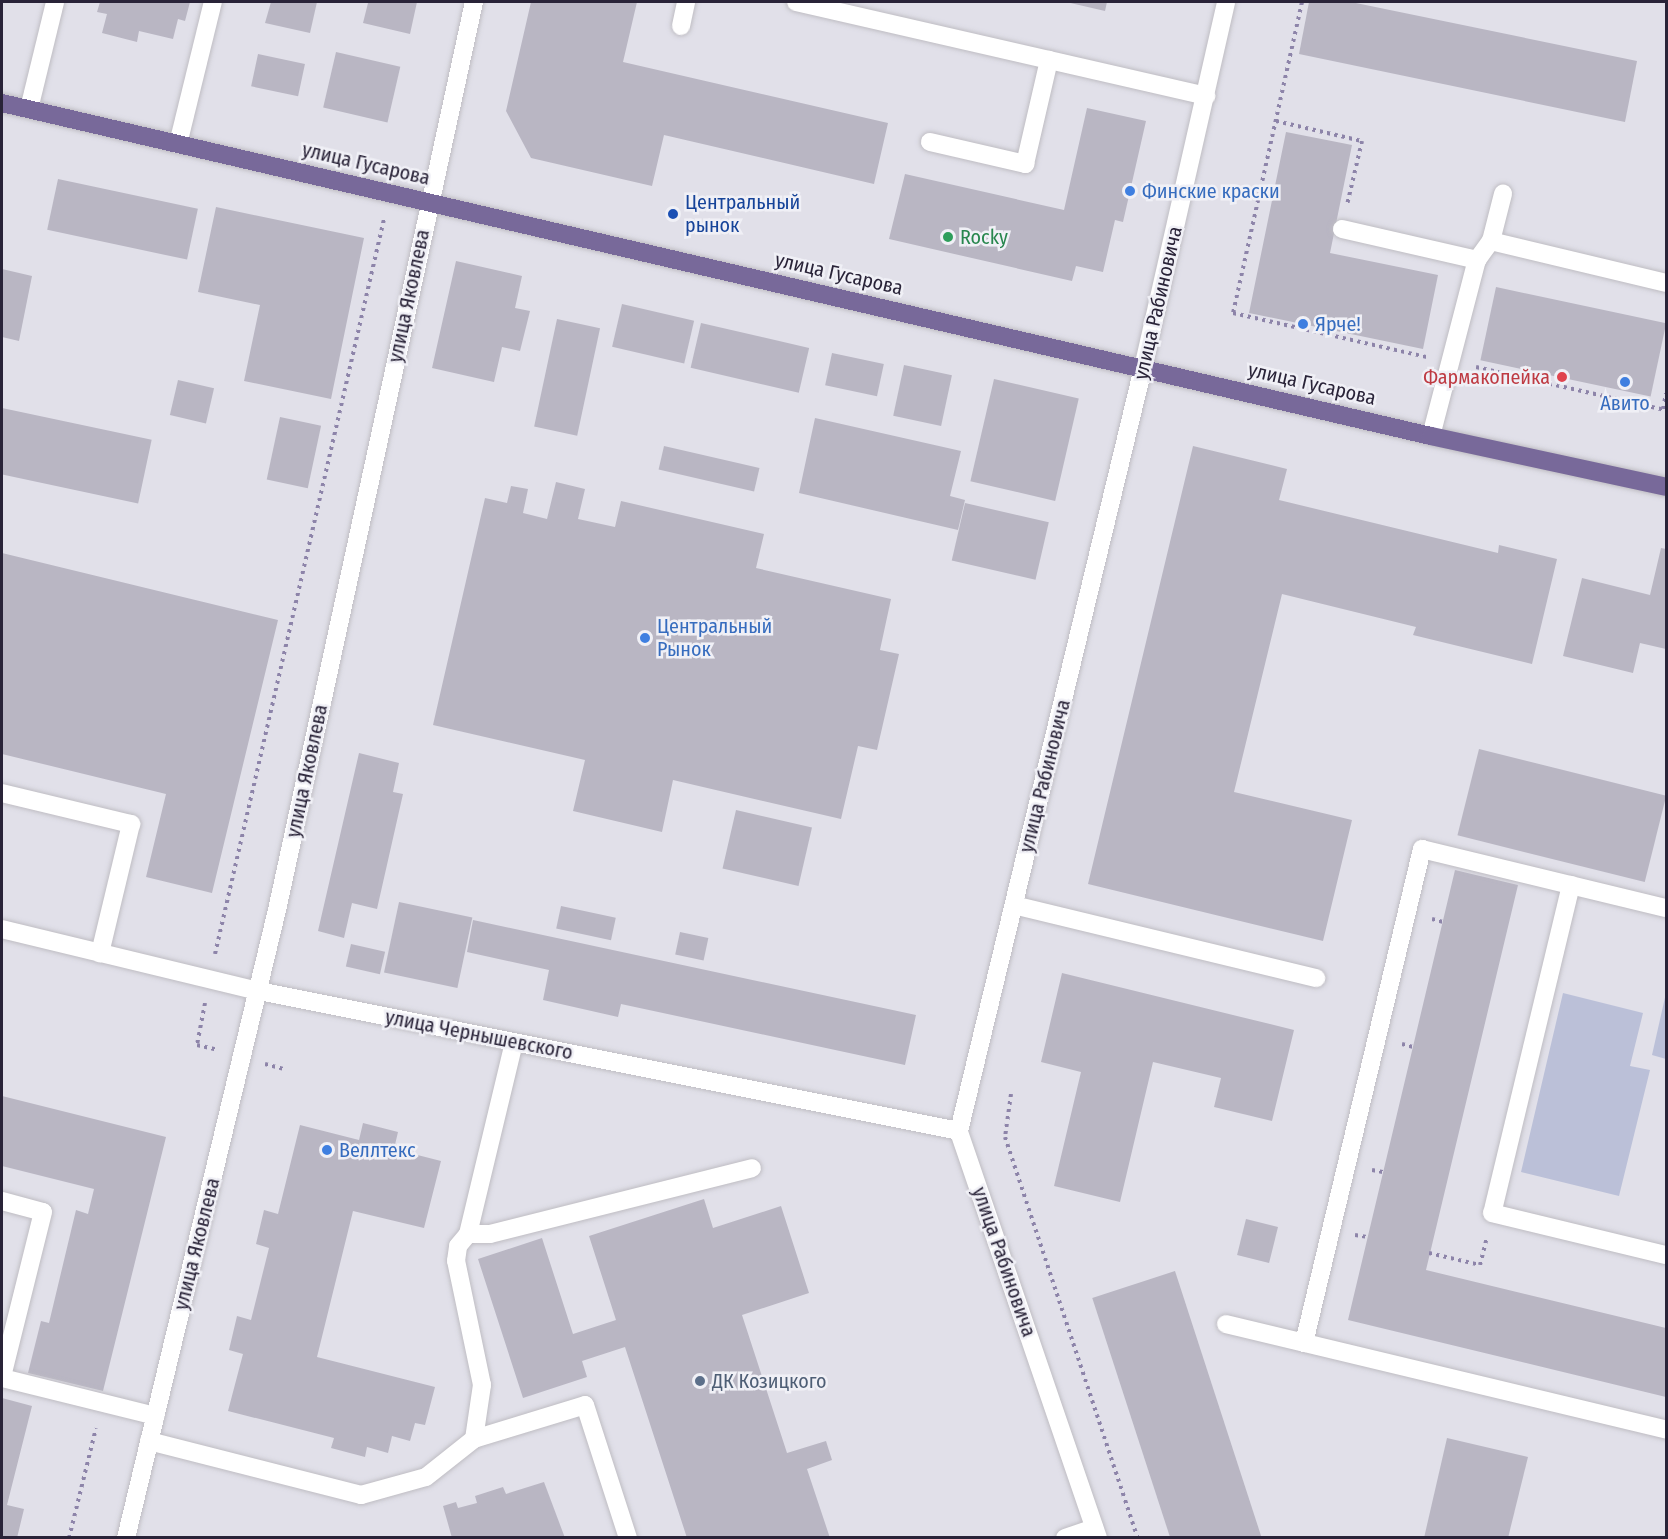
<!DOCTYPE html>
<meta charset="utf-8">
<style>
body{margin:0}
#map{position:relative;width:1668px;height:1539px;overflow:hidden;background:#e1e0e9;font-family:"Fira Sans Condensed",sans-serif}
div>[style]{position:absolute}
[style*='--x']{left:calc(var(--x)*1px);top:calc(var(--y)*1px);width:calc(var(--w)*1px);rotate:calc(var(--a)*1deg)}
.green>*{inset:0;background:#bbc0d8}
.building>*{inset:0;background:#b9b6c3;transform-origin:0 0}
.path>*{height:4px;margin-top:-2px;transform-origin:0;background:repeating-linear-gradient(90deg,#8d84a9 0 3px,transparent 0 7.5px)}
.roads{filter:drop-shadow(0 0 2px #bfbdc3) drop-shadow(0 0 2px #bfbdc3)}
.minor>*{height:18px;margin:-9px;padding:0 9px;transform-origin:9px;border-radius:9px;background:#fff}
.major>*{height:18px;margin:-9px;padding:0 9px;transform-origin:9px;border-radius:9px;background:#78699a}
.dots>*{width:16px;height:16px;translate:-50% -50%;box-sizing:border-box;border:3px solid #f0f0f6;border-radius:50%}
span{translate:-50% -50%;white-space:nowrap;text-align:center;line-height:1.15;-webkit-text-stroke:5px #f0f0f6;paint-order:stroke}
.street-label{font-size:20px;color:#292338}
.shop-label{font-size:20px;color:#366cbe}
.left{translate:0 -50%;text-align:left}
.transit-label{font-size:20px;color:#164399}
.leisure-label{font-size:20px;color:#27864d}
.health-label{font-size:20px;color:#be3a42}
.right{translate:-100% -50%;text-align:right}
.service-label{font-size:20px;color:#4e5e75}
.frame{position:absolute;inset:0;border:3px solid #292338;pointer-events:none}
</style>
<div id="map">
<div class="green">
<i style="clip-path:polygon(1563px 993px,1643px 1013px,1630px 1066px,1650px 1070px,1619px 1196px,1521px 1172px)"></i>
<i style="clip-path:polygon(1666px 993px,1666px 1059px,1652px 1055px)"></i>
</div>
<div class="building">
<i style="clip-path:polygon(100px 2px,190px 2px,185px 21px,178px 19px,173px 39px,139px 31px,137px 42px,102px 33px,107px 14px,97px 12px)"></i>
<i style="clip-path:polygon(271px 2px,317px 2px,310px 33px,265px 23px)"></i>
<i style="clip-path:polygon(364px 2px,417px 2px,410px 34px,363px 23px,368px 3px)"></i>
<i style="clip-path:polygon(531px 2px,637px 2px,623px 62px,888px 123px,874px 184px,664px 135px,652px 186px,531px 158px,506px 111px)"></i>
<i style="clip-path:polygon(1066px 2px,1107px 2px,1105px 11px)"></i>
<i style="clip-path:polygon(1309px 2px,1351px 2px,1637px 61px,1625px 122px,1299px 54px)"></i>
<i style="left:336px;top:52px;width:66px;height:57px;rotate:13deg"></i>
<i style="left:258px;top:54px;width:48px;height:33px;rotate:12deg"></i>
<i style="clip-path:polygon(1087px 108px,1146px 121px,1123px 222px,1115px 220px,1103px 272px,1076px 266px,1072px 281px,889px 239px,905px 174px,1064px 210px)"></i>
<i style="clip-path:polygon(1286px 132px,1352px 145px,1330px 253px,1438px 275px,1423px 349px,1249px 313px)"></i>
<i style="left:58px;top:179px;width:143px;height:52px;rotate:12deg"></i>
<i style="clip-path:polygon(216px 207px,364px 238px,331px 399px,244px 381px,260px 305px,198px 292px)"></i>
<i style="clip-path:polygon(456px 261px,522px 276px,515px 308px,530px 311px,520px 351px,502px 347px,494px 382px,432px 368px)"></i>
<i style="clip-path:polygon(2px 269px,32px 276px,19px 341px,2px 337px)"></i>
<i style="left:1496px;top:287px;width:174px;height:75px;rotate:12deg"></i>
<i style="left:622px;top:304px;width:74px;height:44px;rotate:13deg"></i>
<i style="left:557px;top:319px;width:44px;height:110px;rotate:12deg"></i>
<i style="left:701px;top:323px;width:111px;height:46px;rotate:13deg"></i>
<i style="left:832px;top:353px;width:53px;height:33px;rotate:12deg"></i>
<i style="left:904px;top:365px;width:49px;height:52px;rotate:12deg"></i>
<i style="left:994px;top:379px;width:87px;height:105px;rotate:13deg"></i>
<i style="left:178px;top:380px;width:37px;height:36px;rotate:13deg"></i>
<i style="left:2px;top:408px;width:153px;height:65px;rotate:12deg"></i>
<i style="left:280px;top:417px;width:42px;height:64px;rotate:12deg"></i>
<i style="clip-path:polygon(815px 418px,961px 451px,950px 496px,965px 500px,958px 530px,799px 493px)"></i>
<i style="left:664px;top:446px;width:98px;height:24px;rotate:13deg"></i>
<i style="clip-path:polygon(1193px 446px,1287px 469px,1279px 500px,1498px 553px,1499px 545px,1557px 559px,1532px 664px,1413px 635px,1416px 627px,1282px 594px,1234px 792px,1352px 820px,1323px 941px,1088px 884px)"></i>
<i style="clip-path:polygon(556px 482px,585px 489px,578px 519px,615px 527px,621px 501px,764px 534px,756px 568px,891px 599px,880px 650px,899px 654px,877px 750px,858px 746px,841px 819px,673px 780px,662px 832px,573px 811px,585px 760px,433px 725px,485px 498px,507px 503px,511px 486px,528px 489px,523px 513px,547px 519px)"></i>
<i style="left:965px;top:503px;width:86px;height:59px;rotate:13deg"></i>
<i style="clip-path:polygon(1661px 548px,1666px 549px,1666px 649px,1640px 643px,1633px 673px,1563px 656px,1582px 578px,1650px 595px)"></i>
<i style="clip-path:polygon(2px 553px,278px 620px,212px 893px,146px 877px,166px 794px,2px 754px)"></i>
<i style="left:1479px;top:749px;width:193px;height:89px;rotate:14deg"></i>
<i style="clip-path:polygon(359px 753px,399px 763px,393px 792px,403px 794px,377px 909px,352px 903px,344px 938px,318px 931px)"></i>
<i style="left:736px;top:810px;width:78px;height:60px;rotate:13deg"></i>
<i style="clip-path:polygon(1455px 870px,1518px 885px,1426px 1270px,1666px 1328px,1666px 1397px,1348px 1320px)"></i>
<i style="left:399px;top:902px;width:75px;height:72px;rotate:12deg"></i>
<i style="left:561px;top:906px;width:56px;height:23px;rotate:12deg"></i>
<i style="clip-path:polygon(473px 920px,916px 1015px,905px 1065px,621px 1004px,618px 1017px,543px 1000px,549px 970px,467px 952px)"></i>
<i style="left:680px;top:932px;width:29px;height:23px;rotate:12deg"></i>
<i style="left:351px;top:944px;width:35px;height:23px;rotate:13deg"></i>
<i style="clip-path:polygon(1062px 973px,1294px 1030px,1272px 1121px,1214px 1107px,1221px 1078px,1153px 1062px,1120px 1202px,1054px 1186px,1081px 1072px,1041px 1062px)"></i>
<i style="clip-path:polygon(2px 1096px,166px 1137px,103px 1391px,28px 1373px,41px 1321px,49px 1323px,76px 1210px,88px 1214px,94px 1189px,2px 1166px)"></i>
<i style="clip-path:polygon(363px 1123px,398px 1132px,394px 1149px,441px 1161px,424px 1228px,353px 1211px,317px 1357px,435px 1387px,425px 1425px,415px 1423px,410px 1441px,392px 1436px,388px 1453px,367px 1447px,365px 1457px,331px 1448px,334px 1438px,228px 1411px,243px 1354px,229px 1350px,237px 1316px,251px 1320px,269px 1248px,256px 1244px,264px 1210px,278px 1214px,300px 1125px,359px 1140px)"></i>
<i style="clip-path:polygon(704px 1199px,713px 1228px,781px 1206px,809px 1293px,742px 1315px,787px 1453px,826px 1441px,832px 1460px,807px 1469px,830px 1538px,687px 1538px,625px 1347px,582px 1361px,587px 1377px,523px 1398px,478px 1259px,542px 1238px,573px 1334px,616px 1320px,589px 1236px)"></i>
<i style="left:1246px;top:1219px;width:33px;height:37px;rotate:14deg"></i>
<i style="left:1175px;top:1271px;width:281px;height:87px;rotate:72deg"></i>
<i style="clip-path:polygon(2px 1398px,32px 1406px,7px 1505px,24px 1509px,17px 1538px,2px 1538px)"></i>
<i style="clip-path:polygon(1447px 1438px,1528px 1457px,1508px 1538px,1424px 1538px)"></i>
<i style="clip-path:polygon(544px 1482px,565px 1538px,452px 1538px,443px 1506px,456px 1502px,458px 1508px,477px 1503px,475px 1496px,503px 1487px,506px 1494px)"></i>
</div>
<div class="path">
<i style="--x:1302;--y:2;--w:319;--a:102.5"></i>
<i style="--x:1233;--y:313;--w:199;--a:12.8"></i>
<i style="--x:1276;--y:121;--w:88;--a:13.1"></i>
<i style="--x:1362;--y:141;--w:66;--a:103.2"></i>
<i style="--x:1476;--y:367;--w:195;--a:12.8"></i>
<i style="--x:1663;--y:409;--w:16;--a:-79"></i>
<i style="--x:1432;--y:919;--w:11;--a:15"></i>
<i style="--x:215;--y:954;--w:754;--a:-77.05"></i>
<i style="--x:205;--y:1003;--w:43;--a:100.8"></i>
<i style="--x:197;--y:1045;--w:22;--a:13"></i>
<i style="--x:1402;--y:1044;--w:11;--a:15"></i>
<i style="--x:265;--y:1064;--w:20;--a:15"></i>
<i style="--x:1011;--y:1094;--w:43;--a:97.9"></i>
<i style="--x:1005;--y:1137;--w:422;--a:71.7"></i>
<i style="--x:1372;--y:1170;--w:11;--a:10"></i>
<i style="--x:1355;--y:1235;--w:12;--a:9"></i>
<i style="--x:1429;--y:1253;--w:52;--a:13.2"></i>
<i style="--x:1480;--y:1265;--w:29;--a:-76"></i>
<i style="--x:69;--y:1538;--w:113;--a:-76.2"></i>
</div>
<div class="roads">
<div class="minor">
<i style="--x:796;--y:2;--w:421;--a:12.9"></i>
<i style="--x:681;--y:26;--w:25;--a:-78"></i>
<i style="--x:29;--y:109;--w:110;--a:-76.3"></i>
<i style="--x:930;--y:142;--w:98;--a:13"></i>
<i style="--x:1025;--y:164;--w:107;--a:-77"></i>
<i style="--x:178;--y:144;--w:146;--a:-76.2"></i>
<i style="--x:1342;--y:229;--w:139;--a:12.9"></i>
<i style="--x:1491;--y:241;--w:49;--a:-75.7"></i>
<i style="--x:1431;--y:436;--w:182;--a:-75.4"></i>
<i style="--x:1477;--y:260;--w:24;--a:-54"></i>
<i style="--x:1491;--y:241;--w:180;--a:13.5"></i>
<i style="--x:2;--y:793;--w:133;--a:13.5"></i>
<i style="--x:131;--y:824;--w:133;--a:103.5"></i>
<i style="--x:1571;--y:885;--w:337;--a:103.5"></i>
<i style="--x:1492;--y:1213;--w:179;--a:13.6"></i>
<i style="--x:1014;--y:905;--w:311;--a:13.6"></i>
<i style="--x:2;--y:929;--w:264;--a:13.6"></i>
<i style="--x:259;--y:991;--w:714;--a:11.31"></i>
<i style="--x:2;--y:1201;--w:42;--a:15"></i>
<i style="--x:43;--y:1212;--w:170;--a:104"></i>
<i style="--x:468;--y:1234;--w:22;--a:0"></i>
<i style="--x:490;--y:1234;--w:270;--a:-14.1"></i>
<i style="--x:1226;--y:1324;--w:453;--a:13.5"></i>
<i style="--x:1304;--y:1343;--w:508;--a:-76.57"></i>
<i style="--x:1422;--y:849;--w:251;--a:13.6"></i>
<i style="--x:2;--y:1378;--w:158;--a:13.9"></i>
<i style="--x:474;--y:1439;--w:116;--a:-17"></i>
<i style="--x:585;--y:1405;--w:140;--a:72.1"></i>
<i style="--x:149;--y:1441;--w:219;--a:14.3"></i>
<i style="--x:361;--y:1495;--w:67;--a:-15.5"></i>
<i style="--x:426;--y:1477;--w:61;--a:-38.4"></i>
<i style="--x:474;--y:1439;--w:55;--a:-81.6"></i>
<i style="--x:482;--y:1385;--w:127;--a:-101.8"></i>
<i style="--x:456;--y:1261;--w:15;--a:-82"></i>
<i style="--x:458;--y:1246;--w:16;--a:-50"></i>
<i style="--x:468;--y:1234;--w:197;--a:-76.5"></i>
<i style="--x:126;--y:1538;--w:646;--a:-76.48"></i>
<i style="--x:277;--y:910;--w:929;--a:-77.76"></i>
<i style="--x:1065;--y:1538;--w:31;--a:-19"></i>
<i style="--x:1098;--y:1538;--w:430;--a:-108.9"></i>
<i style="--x:959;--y:1131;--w:785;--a:-76.44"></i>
<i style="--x:1143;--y:368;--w:375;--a:-77.2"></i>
</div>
<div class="major">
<i style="--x:2;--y:103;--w:1467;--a:13.12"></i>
<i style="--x:1431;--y:436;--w:240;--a:12.2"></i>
</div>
</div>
<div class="dots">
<i style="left:1130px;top:191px;background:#3f7fe0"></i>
<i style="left:673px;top:214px;background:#1a4fb4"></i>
<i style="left:948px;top:237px;background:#2e9e5b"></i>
<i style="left:1303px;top:324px;background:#3f7fe0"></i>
<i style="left:1562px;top:377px;background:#e0444e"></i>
<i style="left:1625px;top:382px;background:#3f7fe0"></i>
<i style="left:645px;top:638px;background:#3f7fe0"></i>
<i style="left:327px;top:1150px;background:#3f7fe0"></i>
<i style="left:700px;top:1381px;background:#5c6f8a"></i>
</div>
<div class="street-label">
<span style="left:366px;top:164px;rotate:13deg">улица Гусарова</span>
<span style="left:839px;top:274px;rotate:13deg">улица Гусарова</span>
<span style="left:409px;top:296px;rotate:-78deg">улица Яковлева</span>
<span style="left:1158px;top:303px;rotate:-77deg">улица Рабиновича</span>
<span style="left:1312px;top:384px;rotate:13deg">улица Гусарова</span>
<span style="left:307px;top:771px;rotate:-78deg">улица Яковлева</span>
<span style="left:1045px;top:776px;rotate:-76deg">улица Рабиновича</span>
<span style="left:479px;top:1035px;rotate:11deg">улица Чернышевского</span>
<span style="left:197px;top:1244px;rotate:-76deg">улица Яковлева</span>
<span style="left:1004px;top:1262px;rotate:71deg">улица Рабиновича</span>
</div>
<div class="shop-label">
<span class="left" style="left:1142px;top:191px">Финские краски</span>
<span class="left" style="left:1315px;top:324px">Ярче!</span>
<span style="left:1625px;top:403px">Авито</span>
<span class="left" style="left:657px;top:638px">Центральный<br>Рынок</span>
<span class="left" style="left:339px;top:1150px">Веллтекс</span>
</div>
<div class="transit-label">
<span class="left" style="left:685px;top:214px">Центральный<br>рынок</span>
</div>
<div class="leisure-label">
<span class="left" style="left:960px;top:237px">Rocky</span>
</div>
<div class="health-label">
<span class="right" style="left:1550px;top:377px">Фармакопейка</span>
</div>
<div class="service-label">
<span class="left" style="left:712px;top:1381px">ДК Козицкого</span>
</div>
<div class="frame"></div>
</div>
